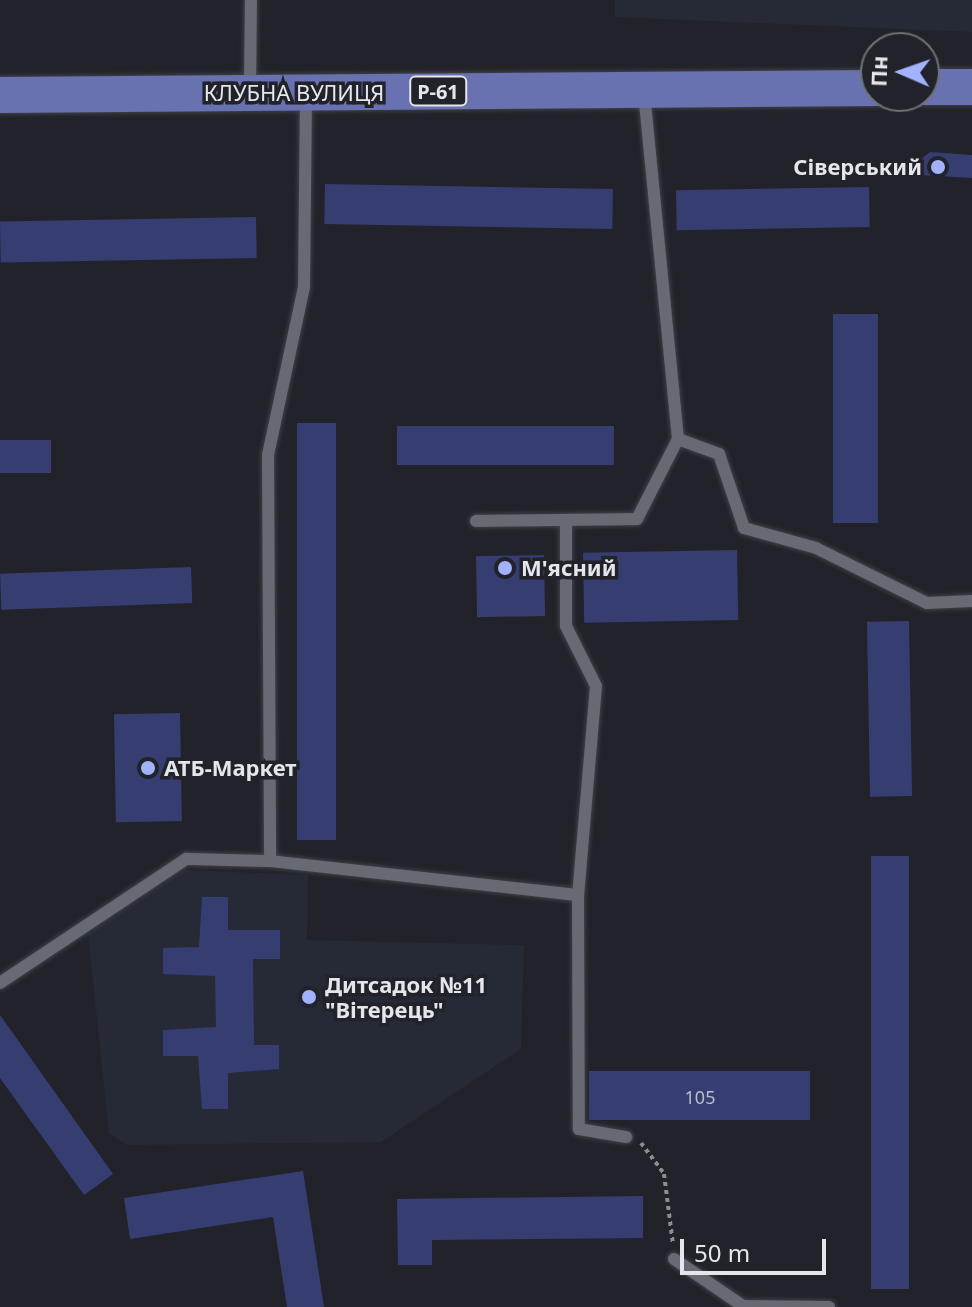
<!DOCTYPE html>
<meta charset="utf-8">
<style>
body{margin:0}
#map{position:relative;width:972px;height:1307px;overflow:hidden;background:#22232a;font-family:"Noto Sans",sans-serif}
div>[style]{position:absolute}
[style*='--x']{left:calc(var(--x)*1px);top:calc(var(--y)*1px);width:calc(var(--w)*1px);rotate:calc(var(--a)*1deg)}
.built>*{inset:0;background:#262936}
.building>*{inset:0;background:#363e71;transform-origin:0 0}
.path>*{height:4px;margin-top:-2px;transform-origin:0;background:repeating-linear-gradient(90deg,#8d8e94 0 4px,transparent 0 8px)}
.roads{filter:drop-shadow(0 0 2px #3f4147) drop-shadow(0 0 2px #3f4147)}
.service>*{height:12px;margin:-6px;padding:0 6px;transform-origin:6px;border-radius:6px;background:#676a72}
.primary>*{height:36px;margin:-18px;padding:0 18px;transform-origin:18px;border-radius:18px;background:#6872b0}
.dots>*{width:22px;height:22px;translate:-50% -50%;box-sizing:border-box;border:4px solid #22232a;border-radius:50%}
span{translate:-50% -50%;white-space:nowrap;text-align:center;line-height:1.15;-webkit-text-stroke:7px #22232a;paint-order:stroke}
.number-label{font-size:18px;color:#b9bccc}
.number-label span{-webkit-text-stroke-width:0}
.shield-label span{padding:2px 6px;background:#22232a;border:2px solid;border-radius:6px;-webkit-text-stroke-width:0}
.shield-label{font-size:20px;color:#e5e6eb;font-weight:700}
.street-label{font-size:22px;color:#e5e6eb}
.poi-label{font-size:22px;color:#e5e6eb;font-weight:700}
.right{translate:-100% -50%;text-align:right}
.left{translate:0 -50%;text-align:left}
.north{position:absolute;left:860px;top:32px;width:80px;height:80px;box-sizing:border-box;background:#22232a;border:2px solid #707177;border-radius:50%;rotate:272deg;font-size:22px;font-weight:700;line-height:32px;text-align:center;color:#e5e6eb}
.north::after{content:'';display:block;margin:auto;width:28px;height:36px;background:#a2b2fd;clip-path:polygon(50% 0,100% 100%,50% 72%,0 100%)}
.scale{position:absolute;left:680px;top:1239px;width:146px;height:36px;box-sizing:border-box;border:4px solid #e5e6eb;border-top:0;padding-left:10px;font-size:24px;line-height:28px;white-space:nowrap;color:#e5e6eb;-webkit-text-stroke:6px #22232a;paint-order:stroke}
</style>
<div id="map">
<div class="built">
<i style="clip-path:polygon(615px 0,972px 0,972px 32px,615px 17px)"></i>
<i style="clip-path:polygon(184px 870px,308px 875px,307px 940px,524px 945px,521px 1049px,381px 1142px,127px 1145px,109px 1133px,88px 934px)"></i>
</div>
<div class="building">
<i style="clip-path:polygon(930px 152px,972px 155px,972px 178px,920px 175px,921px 159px)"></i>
<i style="left:325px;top:184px;width:288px;height:40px;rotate:1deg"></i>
<i style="left:869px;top:187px;width:40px;height:193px;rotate:89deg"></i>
<i style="left:256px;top:217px;width:41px;height:256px;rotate:89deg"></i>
<i style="left:833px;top:314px;width:45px;height:209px"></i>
<i style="left:297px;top:423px;width:39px;height:417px"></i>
<i style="left:397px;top:426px;width:217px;height:39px"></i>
<i style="left:0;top:440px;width:51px;height:33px"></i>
<i style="left:737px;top:550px;width:70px;height:154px;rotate:89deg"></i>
<i style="left:544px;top:555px;width:61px;height:68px;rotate:89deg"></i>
<i style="left:191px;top:567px;width:36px;height:191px;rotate:88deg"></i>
<i style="left:909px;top:621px;width:175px;height:42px;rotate:89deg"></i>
<i style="left:180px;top:713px;width:108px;height:66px;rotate:89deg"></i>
<i style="left:871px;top:856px;width:38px;height:433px"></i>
<i style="clip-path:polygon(202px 897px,228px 897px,228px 930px,280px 930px,280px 959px,253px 959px,254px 1045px,279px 1045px,279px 1069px,228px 1073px,228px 1109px,202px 1109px,198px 1056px,163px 1056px,163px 1030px,216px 1027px,215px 976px,163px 974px,163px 948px,199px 947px)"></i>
<i style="clip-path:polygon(0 1015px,113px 1174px,84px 1195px,0 1078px)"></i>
<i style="left:810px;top:1071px;width:49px;height:221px;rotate:90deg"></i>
<i style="clip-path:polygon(303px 1171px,324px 1307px,287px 1307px,273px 1217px,130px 1239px,124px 1198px)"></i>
<i style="clip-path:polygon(643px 1196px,643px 1238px,432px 1240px,432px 1265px,398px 1265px,397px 1199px)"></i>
</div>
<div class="path">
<i style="--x:641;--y:1143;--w:39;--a:53"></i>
<i style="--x:664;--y:1174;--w:71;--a:82.7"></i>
</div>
<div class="roads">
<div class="service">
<i style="--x:250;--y:89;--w:89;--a:-89.4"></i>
<i style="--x:306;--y:95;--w:192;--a:90.6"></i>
<i style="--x:304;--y:287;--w:172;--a:102.1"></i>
<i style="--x:268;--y:455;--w:406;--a:89.7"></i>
<i style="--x:270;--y:861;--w:310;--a:6.3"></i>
<i style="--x:678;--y:439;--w:44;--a:20.1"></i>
<i style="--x:719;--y:454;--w:78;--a:71.3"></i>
<i style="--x:744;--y:528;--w:75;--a:15.5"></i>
<i style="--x:816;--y:548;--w:124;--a:26.4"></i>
<i style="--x:927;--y:603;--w:45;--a:-2.5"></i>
<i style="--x:476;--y:521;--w:161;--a:-0.7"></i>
<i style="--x:637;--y:519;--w:90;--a:-62.9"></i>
<i style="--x:678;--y:439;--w:348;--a:-95.6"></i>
<i style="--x:566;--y:522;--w:104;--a:90"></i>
<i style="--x:566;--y:626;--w:67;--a:63.4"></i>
<i style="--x:596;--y:686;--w:210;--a:94.9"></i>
<i style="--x:578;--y:895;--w:234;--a:89.8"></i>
<i style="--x:579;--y:1129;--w:48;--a:9.7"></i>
<i style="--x:0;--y:983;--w:224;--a:-33.7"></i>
<i style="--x:186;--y:859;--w:84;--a:1.4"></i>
<i style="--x:674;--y:1259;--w:83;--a:34.3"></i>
<i style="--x:743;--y:1306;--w:86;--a:0.7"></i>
</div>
<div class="primary">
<i style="--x:924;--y:87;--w:48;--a:0"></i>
<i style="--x:0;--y:95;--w:876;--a:-0.46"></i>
</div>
</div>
<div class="dots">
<i style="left:938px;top:167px;background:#a2b2fd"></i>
<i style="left:505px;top:568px;background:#a2b2fd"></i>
<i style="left:148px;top:768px;background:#a2b2fd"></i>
<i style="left:309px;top:997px;background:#a2b2fd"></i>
</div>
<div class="number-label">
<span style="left:700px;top:1097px">105</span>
</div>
<div class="shield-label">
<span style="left:438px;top:91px">Р-61</span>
</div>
<div class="street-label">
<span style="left:294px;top:93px">КЛУБНА ВУЛИЦЯ</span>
</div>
<div class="poi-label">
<span class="right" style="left:922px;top:167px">Сіверський</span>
<span class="left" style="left:521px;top:568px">М'ясний</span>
<span class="left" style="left:164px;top:768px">АТБ-Маркет</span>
<span class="left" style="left:325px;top:997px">Дитсадок №11<br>"Вітерець"</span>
</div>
<div class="north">Пн</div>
<div class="scale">50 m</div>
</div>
